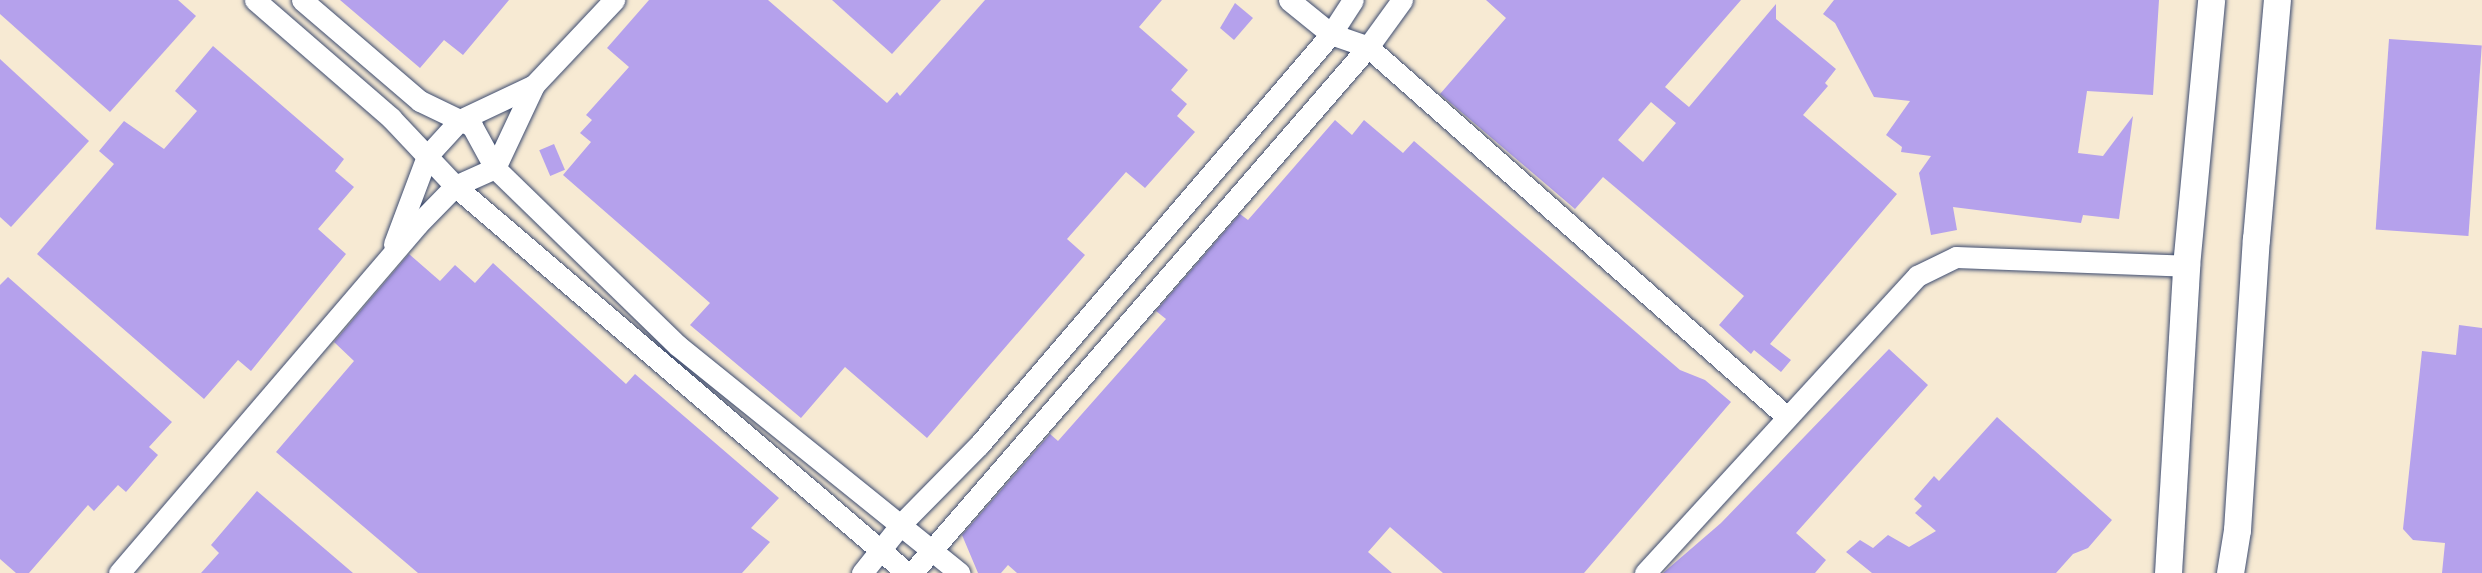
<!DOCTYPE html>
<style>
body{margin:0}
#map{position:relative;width:2482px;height:573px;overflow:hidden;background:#f7ead3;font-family:Pangolin,sans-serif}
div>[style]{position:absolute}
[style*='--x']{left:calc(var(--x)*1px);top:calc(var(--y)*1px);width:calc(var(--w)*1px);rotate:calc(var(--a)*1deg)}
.building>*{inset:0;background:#b5a1ec;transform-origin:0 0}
.roads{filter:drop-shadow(0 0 2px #3c4b70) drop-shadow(0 0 2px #3c4b70)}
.minor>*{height:21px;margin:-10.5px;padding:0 10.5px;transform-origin:10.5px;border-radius:10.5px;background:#fff}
.tertiary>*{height:27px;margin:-13.5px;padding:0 13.5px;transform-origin:13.5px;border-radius:13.5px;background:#fff}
span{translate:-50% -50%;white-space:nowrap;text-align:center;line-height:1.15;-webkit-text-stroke:5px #fcf5e5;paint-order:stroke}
</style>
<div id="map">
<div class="building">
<i style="clip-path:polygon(0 0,178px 0,196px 16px,110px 112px,0 14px)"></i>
<i style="clip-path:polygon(340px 0,509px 0,463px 55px,444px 40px,420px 68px)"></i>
<i style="clip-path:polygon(649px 0,768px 0,887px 103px,897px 92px,900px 96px,985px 0,1162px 0,1139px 27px,1188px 70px,1171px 90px,1187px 104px,1177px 116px,1195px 132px,1145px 188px,1126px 172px,1067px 239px,1085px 255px,927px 438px,845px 367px,801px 418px,690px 325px,710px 303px,563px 175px,591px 142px,580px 133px,592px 120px,586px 115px,629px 67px,607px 48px)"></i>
<i style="clip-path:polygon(832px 0,941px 0,892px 54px)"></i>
<i style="clip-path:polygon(evenodd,1486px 0,1741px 0,1665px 87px,1689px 107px,1776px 4px,1776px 19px,1836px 69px,1825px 83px,1828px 86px,1803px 115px,1897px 194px,1770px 344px,1791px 360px,1781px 372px,1754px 350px,1751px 354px,1719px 325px,1744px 296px,1603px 177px,1575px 209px,1440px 94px,1506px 18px,1486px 0,1651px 102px,1676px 123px,1643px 162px,1618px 140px,1651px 102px)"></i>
<i style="clip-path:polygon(1834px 0,2159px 0,2153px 95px,2087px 91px,2078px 153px,2103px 156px,2133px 116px,2119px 219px,2083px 215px,2081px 223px,1953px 207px,1957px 230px,1931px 235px,1919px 173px,1931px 156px,1901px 152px,1902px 147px,1886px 135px,1910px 101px,1874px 97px,1835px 23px,1823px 14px)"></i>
<i style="clip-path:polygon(1235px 3px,1253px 18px,1234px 40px,1220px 28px)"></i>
<i style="left:2389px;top:39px;width:93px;height:191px;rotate:4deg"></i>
<i style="clip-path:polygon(213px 46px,344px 159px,335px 171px,354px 187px,318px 229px,346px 254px,251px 371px,238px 360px,204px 399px,37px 254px,114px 164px,99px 151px,124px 121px,164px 149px,197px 111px,175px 91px)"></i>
<i style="clip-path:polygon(0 59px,89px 141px,11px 227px,0 217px)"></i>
<i style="clip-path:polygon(1335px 120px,1352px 135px,1364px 120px,1403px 153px,1414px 141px,1680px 370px,1705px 380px,1731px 402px,1584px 573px,1443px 573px,1390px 527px,1368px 552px,1392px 573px,1017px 573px,1008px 565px,1001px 573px,978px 573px,962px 535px,1050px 434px,1058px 441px,1166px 319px,1156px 311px,1240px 214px,1248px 220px)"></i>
<i style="left:554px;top:144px;width:28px;height:16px;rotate:67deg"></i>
<i style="clip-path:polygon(409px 254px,440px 281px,455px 265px,475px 283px,493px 263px,626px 384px,635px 374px,779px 498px,751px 528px,770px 542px,742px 573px,418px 573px,276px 452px,354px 361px,334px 342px)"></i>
<i style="clip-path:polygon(8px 277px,172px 422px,149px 447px,158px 455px,126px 492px,118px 485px,94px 511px,88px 505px,29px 573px,16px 573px,0 559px,0 285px)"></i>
<i style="clip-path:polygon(2459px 325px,2482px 328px,2482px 573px,2442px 573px,2445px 543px,2413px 540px,2403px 529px,2422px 351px,2456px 355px)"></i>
<i style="clip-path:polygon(1889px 349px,1928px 385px,1796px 533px,1826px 560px,1815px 573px,1663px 573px,1721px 523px)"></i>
<i style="clip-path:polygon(1997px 417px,2112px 520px,2088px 548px,2073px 554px,2056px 573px,1872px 573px,1846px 552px,1860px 540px,1873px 548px,1888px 535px,1909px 547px,1936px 531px,1915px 513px,1922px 506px,1914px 499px,1934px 476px,1939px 481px)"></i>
<i style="clip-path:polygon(257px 491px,353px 573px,201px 573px,219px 553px,211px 545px)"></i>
</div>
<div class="roads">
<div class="minor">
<i style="--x:255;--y:0;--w:180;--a:40.9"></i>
<i style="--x:391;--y:118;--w:93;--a:46.7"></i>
<i style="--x:455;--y:186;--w:595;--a:40.57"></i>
<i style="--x:302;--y:0;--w:155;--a:40.6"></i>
<i style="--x:420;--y:101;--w:58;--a:25.7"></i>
<i style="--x:472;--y:126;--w:48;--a:61.3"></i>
<i style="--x:495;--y:168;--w:254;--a:44.2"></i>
<i style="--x:677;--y:345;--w:363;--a:38.9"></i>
<i style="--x:1289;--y:0;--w:54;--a:39"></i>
<i style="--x:1331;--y:34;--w:39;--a:19"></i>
<i style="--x:1368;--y:47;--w:558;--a:41.44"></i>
<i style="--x:394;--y:244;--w:94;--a:-69.4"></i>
<i style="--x:427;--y:156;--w:49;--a:-47.5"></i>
<i style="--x:460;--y:120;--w:82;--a:-25.3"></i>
<i style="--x:119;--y:573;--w:458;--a:-49.4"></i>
<i style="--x:417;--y:225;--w:54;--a:-45.7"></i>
<i style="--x:455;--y:186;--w:44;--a:-24.2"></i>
<i style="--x:495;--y:168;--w:92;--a:-64.8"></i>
<i style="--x:534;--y:85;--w:117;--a:-46.7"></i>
<i style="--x:862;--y:573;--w:64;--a:-51.3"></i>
<i style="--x:902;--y:523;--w:110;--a:-45.4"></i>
<i style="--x:979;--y:445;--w:541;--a:-49.42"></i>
<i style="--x:1331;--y:34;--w:40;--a:-57.1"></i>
<i style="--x:912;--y:573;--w:696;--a:-49.08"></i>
<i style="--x:1368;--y:47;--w:58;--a:-54.1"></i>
<i style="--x:1645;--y:573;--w:403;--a:-47.5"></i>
<i style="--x:1917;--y:276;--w:43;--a:-26"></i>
<i style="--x:1956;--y:257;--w:230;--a:2.2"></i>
</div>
<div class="tertiary">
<i style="--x:2168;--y:573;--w:308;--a:-86.6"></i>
<i style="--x:2186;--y:266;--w:267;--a:-84.6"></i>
<i style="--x:2230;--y:573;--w:44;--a:-80.8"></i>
<i style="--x:2237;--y:530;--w:292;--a:-86.3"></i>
<i style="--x:2256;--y:239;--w:240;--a:-85"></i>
</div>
</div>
</div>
